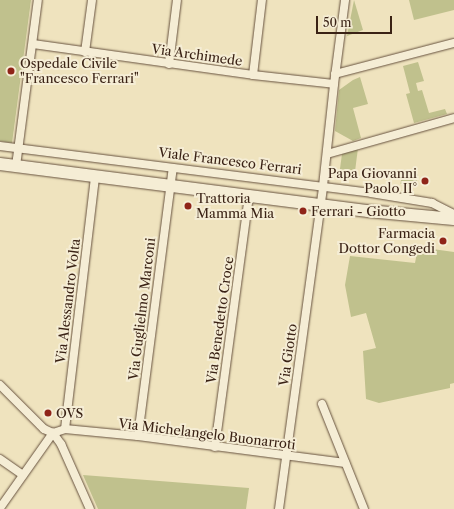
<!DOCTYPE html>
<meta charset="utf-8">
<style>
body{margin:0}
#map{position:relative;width:454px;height:509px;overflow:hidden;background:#efe3be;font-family:"Libre Caslon Text",serif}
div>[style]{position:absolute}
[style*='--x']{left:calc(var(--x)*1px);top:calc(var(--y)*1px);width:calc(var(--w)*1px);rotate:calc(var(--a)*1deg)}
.green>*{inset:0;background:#c0c18d;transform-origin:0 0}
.roads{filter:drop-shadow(0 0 1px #67523f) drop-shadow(0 0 1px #67523f)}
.street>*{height:8px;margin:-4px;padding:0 4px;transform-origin:4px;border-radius:4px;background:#f5edd5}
.secondary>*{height:12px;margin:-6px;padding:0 6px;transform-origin:6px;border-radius:6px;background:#f5edd5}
.dots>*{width:11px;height:11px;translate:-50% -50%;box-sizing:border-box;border:2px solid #f5edd5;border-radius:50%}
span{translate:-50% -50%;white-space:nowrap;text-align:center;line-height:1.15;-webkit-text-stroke:4px #f5edd5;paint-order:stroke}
.street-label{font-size:13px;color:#3a2215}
.poi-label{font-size:13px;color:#3a2215}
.left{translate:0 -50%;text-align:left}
.right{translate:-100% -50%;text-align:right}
.scale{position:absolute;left:316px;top:16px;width:76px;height:18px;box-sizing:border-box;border:2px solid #3a2215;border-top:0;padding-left:5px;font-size:12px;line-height:14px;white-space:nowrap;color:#3a2215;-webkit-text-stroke:3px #f5edd5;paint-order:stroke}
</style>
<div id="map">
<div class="green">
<i style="clip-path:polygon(0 0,31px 0,12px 143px,0 141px)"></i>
<i style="clip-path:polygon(354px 0,363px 30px,347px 36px)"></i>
<i style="clip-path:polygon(409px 0,454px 0,454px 10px,414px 20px)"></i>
<i style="clip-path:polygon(418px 62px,424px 81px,416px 83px,418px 91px,422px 90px,429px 113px,445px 109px,447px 114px,414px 123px,406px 94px,410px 93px,403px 66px)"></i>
<i style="clip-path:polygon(360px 77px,368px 104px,353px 108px,361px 138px,353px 141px,335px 131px,339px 90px,353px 80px)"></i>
<i style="clip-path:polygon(358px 148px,354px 179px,339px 176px,342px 154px)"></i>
<i style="left:402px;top:172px;width:16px;height:12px;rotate:7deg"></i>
<i style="clip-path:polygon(418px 247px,454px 252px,454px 383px,450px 384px,450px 388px,379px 403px,366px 399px,363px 351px,376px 348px,366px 313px,351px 317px,345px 285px,350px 256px,415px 263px)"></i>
<i style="clip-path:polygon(83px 475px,249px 488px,246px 509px,98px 509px)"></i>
</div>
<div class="roads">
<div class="street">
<i style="--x:33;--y:44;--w:222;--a:8"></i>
<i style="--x:253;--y:75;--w:81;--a:6.3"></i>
<i style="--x:85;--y:52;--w:52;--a:-82.3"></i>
<i style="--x:169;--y:64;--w:64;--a:-82.9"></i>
<i style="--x:335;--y:74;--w:123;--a:-14.6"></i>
<i style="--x:253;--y:75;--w:76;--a:-83.2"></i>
<i style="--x:0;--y:146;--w:374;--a:7.2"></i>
<i style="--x:371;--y:193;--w:62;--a:9.3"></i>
<i style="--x:432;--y:203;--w:25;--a:27"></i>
<i style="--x:327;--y:154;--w:132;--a:-15.8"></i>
<i style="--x:16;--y:166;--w:167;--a:-82.5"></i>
<i style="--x:0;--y:385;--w:62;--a:45"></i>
<i style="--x:44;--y:429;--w:10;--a:24"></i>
<i style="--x:53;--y:433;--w:13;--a:-18"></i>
<i style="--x:65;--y:429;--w:73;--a:5.5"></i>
<i style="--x:138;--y:436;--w:209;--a:7.4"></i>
<i style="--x:322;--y:404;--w:113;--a:68.2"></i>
<i style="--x:65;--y:429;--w:255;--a:-83.2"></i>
<i style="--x:138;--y:436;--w:270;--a:-82.6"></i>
<i style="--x:215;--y:447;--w:254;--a:-82.3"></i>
<i style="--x:0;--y:459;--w:28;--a:35"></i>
<i style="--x:0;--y:508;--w:92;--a:-54.8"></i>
<i style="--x:53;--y:433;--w:14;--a:54"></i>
<i style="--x:61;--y:444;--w:71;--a:66"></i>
<i style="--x:279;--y:509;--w:326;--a:-82.2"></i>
<i style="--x:323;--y:186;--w:103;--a:-83.8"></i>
<i style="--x:334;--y:84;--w:85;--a:-82.5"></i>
</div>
<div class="secondary">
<i style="--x:0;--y:164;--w:371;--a:7.3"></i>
<i style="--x:368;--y:211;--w:86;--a:5.3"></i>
</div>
</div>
<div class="dots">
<i style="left:11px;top:71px;background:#8f2418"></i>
<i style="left:425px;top:181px;background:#8f2418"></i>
<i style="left:188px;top:206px;background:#8f2418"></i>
<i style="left:303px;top:211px;background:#8f2418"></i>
<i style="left:443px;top:241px;background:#8f2418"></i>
<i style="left:48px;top:413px;background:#8f2418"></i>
</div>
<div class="street-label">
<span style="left:197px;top:55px;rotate:8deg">Via Archimede</span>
<span style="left:230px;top:161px;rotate:7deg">Viale Francesco Ferrari</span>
<span style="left:68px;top:301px;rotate:-83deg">Via Alessandro Volta</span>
<span style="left:142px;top:309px;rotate:-83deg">Via Guglielmo Marconi</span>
<span style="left:220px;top:320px;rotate:-82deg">Via Benedetto Croce</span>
<span style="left:288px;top:355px;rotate:-82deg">Via Giotto</span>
<span style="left:207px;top:434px;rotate:7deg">Via Michelangelo Buonarroti</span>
</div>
<div class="poi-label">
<span class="left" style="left:20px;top:71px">Ospedale Civile<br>"Francesco Ferrari"</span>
<span class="right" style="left:417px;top:181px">Papa Giovanni<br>Paolo II°</span>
<span class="left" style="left:196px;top:206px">Trattoria<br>Mamma Mia</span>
<span class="left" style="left:311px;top:211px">Ferrari - Giotto</span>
<span class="right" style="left:435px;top:241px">Farmacia<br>Dottor Congedi</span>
<span class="left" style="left:56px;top:413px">OVS</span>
</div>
<div class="scale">50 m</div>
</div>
